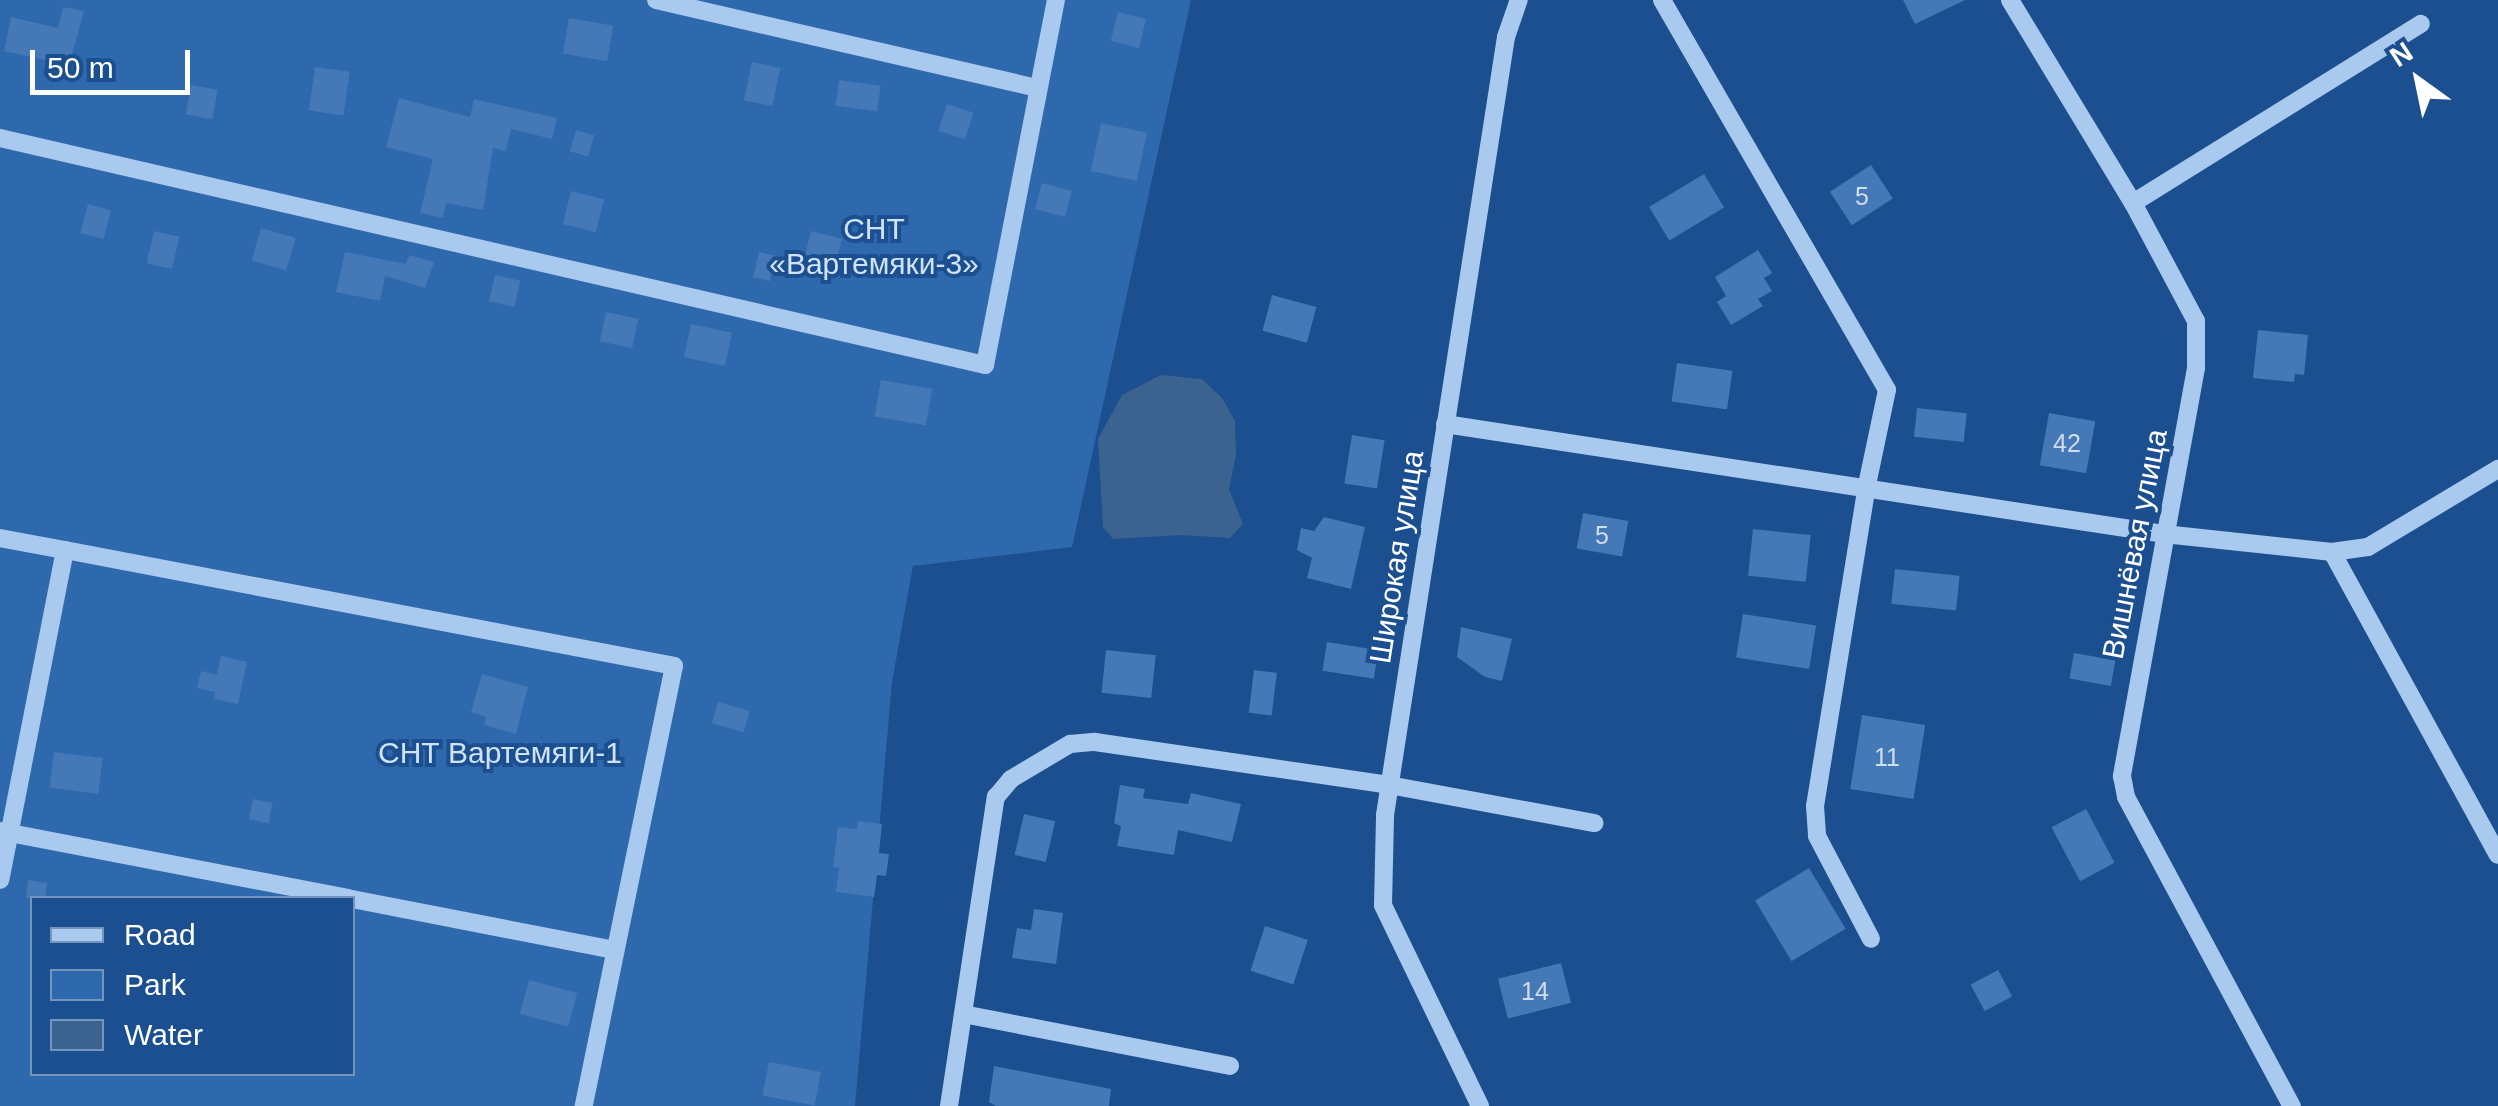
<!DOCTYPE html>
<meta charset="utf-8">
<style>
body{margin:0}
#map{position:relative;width:2498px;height:1106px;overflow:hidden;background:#1b4f8f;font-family:Arial,sans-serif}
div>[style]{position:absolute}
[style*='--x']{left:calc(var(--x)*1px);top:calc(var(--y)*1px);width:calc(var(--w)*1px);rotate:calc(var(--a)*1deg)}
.green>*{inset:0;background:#2e69ad}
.water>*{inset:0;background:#3c6290}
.building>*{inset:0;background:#4478b7;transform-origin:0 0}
.minor>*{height:18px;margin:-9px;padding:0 9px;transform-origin:9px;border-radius:9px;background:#a9c9ee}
span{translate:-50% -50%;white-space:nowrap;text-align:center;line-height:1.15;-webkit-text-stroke:8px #1b4f8f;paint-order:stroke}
.number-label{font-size:25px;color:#d0dded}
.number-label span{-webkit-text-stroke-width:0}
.park-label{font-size:30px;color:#cfe3fa}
.street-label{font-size:30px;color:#fff}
.legend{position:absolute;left:30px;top:896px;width:325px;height:180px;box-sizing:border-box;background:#1b4f8f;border:2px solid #7695bc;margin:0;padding:12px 18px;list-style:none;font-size:30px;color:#fff}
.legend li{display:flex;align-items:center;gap:20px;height:50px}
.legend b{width:50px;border:2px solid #7695bc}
.north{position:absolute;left:2368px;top:30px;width:100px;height:100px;-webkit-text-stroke:8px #1b4f8f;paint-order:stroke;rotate:327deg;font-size:28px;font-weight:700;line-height:40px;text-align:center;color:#fff}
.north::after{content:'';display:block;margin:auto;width:35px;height:45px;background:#fff;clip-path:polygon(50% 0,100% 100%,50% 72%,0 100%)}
.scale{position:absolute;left:30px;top:50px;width:160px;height:45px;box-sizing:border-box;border:5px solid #fff;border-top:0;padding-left:12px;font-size:30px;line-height:35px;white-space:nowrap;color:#fff;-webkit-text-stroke:8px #1b4f8f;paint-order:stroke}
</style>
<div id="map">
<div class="green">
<i style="clip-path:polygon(evenodd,0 0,1191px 0,1072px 547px,913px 566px,892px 682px,855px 1106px,0 1106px,0 0,32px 898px,352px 898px,352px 1074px,32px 1074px,32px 898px)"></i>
</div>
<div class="water">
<i style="clip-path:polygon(1161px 375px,1202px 379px,1222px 398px,1235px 421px,1236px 455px,1229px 489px,1243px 524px,1230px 538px,1181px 535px,1113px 539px,1103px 527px,1098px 439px,1122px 395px)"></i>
</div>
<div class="building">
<i style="clip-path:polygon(1903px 0,1965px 0,1915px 24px)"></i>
<i style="clip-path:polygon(63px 7px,84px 11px,69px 65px,4px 51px,11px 17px,58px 28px)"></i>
<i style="left:1118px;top:12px;width:29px;height:30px;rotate:14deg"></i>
<i style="left:569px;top:18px;width:45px;height:36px;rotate:10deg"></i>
<i style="left:752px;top:62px;width:29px;height:39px;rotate:12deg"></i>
<i style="left:315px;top:67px;width:35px;height:44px;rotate:8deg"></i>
<i style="left:839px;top:80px;width:42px;height:26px;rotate:8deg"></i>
<i style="left:191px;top:85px;width:27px;height:30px;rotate:10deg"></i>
<i style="clip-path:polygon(399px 98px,470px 117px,474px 99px,557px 118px,552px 139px,511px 129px,506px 151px,493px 148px,483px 210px,446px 203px,443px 218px,420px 213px,433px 159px,386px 147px)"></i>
<i style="left:947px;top:104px;width:28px;height:28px;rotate:18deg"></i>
<i style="left:1101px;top:123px;width:47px;height:49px;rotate:12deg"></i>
<i style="left:576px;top:130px;width:19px;height:22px;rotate:16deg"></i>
<i style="left:1871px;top:165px;width:40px;height:49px;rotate:57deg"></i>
<i style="left:1704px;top:174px;width:39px;height:64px;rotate:59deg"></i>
<i style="left:1042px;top:183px;width:31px;height:27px;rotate:15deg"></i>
<i style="left:571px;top:191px;width:34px;height:34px;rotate:14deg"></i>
<i style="left:88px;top:204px;width:24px;height:30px;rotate:15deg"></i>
<i style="left:261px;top:228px;width:36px;height:34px;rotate:16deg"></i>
<i style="left:154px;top:231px;width:26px;height:33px;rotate:13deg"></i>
<i style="left:811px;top:231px;width:32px;height:30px;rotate:14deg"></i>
<i style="clip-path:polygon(1758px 250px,1772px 273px,1764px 278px,1772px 291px,1758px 299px,1763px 306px,1731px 325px,1717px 302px,1726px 296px,1715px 277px)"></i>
<i style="clip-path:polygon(345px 252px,406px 264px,409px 255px,434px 262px,425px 288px,385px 276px,380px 301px,336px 292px)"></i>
<i style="left:759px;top:252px;width:17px;height:26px;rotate:13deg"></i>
<i style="left:495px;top:275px;width:26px;height:27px;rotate:13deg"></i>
<i style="left:1272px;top:295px;width:46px;height:37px;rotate:15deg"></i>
<i style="left:606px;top:312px;width:33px;height:30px;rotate:12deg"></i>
<i style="left:691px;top:324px;width:42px;height:34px;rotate:12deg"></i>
<i style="clip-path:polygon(2258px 330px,2308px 335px,2304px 375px,2295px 374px,2294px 382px,2253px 378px)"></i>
<i style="left:1677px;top:363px;width:56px;height:39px;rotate:8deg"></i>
<i style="left:881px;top:380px;width:52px;height:37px;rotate:10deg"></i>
<i style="left:1917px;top:408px;width:50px;height:29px;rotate:6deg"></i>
<i style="left:2049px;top:413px;width:47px;height:53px;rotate:10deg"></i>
<i style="left:1352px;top:435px;width:33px;height:49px;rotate:9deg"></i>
<i style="left:1583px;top:513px;width:46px;height:36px;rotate:10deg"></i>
<i style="clip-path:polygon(1324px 517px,1365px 527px,1351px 589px,1307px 578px,1312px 558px,1297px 550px,1301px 528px,1314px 531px)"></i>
<i style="left:1753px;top:529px;width:58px;height:47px;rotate:6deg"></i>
<i style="left:1895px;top:569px;width:65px;height:35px;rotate:6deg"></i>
<i style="left:1743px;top:614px;width:74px;height:44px;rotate:9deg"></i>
<i style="clip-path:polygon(1461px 627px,1512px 639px,1502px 681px,1485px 677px,1457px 657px)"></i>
<i style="left:1327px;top:642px;width:52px;height:29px;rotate:9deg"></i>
<i style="left:1106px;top:650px;width:50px;height:43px;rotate:6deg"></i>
<i style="left:2074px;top:653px;width:42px;height:26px;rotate:10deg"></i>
<i style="clip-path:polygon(221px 656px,247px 662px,238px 704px,214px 699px,215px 692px,197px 688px,201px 671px,217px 675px)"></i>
<i style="left:1254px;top:670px;width:23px;height:43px;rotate:7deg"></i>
<i style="clip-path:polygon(482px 674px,528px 687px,516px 734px,484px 725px,486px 717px,471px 712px)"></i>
<i style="left:718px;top:702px;width:33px;height:22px;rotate:16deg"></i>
<i style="left:1862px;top:715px;width:64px;height:75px;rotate:9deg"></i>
<i style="left:54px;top:752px;width:49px;height:36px;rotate:7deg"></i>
<i style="clip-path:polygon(1120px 785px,1145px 789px,1143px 798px,1188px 804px,1191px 793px,1241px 804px,1232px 842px,1178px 830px,1174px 855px,1117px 846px,1121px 826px,1114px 823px)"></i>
<i style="left:253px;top:799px;width:20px;height:21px;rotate:11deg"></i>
<i style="left:2086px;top:809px;width:61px;height:39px;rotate:62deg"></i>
<i style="left:1024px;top:814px;width:32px;height:42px;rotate:13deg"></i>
<i style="clip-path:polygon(858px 821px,882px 824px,879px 853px,889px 854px,886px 876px,877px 875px,874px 897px,836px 892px,839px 868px,833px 867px,838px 827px,857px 829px)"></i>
<i style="left:1809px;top:868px;width:71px;height:63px;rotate:59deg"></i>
<i style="clip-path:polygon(28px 880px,47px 883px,45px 898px,26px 898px)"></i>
<i style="clip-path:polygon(1034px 909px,1063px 913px,1056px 964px,1012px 958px,1017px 928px,1031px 930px)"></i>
<i style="left:1265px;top:926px;width:45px;height:47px;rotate:18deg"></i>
<i style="left:1561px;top:963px;width:41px;height:65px;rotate:76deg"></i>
<i style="left:1998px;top:970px;width:30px;height:31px;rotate:62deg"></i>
<i style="left:529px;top:980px;width:50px;height:35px;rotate:15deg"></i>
<i style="left:769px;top:1062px;width:53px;height:34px;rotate:11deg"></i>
<i style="clip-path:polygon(994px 1066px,1111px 1089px,1109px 1106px,996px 1106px,989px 1102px)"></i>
</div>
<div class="minor">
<i style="--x:656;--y:0;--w:392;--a:13"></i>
<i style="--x:1662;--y:0;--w:450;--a:60"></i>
<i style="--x:1887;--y:390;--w:97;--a:101.9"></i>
<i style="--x:1867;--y:485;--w:325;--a:99.2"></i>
<i style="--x:1815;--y:806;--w:30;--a:86"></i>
<i style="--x:1817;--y:836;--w:116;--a:62.3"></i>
<i style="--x:2010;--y:0;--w:237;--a:58.8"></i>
<i style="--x:2133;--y:203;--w:134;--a:61.9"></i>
<i style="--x:2196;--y:321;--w:47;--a:90"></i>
<i style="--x:2196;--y:368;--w:415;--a:100.3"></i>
<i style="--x:2122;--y:776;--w:21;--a:79"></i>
<i style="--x:2126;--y:797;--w:351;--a:61.8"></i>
<i style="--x:0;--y:138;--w:1011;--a:12.98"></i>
<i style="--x:985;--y:365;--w:372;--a:-79"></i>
<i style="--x:2133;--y:203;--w:339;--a:-31.9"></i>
<i style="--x:1445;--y:424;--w:727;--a:8.7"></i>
<i style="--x:2164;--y:534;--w:169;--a:6.1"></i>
<i style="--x:2332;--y:552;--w:36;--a:-8"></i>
<i style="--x:2368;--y:547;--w:152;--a:-31"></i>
<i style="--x:0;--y:538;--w:66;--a:10.5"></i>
<i style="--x:65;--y:550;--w:336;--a:101.1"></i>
<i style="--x:65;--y:550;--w:620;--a:10.78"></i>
<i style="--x:674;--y:666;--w:449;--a:101.6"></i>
<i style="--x:2332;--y:552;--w:345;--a:61.3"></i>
<i style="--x:0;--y:831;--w:355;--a:10.9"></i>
<i style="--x:352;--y:899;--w:268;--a:11"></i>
<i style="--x:963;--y:1014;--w:272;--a:11"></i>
<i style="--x:949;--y:1106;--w:313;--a:-81.4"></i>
<i style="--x:996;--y:797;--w:23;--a:-50"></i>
<i style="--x:1011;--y:779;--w:69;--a:-30.7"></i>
<i style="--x:1070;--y:744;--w:25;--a:-5"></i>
<i style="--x:1095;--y:742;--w:297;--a:8.3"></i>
<i style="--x:1389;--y:785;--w:209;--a:10.5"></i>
<i style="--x:1480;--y:1106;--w:223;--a:-115.8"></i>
<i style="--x:1383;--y:905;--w:90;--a:-88.7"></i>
<i style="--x:1385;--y:815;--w:787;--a:-81.16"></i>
<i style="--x:1506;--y:37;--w:39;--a:-71"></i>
</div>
<div class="number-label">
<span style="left:1862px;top:196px">5</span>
<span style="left:2067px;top:443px">42</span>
<span style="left:1602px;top:535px">5</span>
<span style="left:1887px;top:757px">11</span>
<span style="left:1535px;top:991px">14</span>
</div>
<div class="park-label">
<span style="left:874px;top:246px">СНТ<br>«Вартемяки-3»</span>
<span style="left:500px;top:753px">СНТ Вартемяги-1</span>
</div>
<div class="street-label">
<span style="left:2135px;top:544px;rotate:-79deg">Вишнёвая улица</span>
<span style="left:1397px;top:557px;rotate:-81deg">Широкая улица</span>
</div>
<ul class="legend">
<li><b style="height:12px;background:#a9c9ee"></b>Road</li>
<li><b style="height:28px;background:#2e69ad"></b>Park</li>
<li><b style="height:28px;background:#3c6290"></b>Water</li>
</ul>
<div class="north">N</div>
<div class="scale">50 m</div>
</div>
